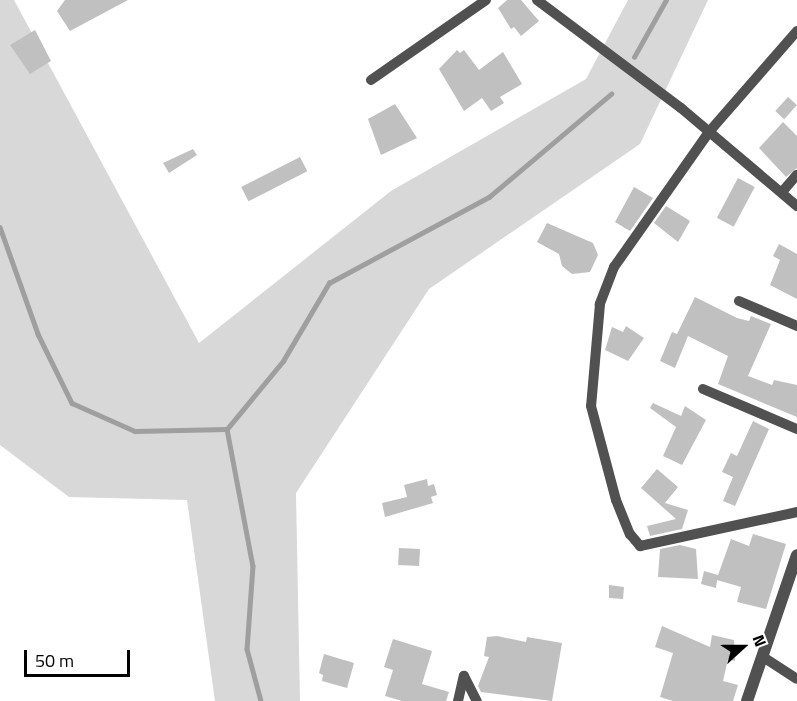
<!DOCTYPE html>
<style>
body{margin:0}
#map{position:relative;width:797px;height:701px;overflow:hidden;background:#fff;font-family:"Titillium Web",sans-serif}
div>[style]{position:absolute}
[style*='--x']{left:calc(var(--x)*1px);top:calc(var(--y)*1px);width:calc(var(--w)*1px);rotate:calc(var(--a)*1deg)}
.green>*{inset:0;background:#d8d8d8}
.stream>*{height:4.5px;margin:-2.25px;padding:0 2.25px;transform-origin:2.25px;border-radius:2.25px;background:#9f9f9f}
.building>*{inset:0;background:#c0c0c0;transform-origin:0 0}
.minor>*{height:10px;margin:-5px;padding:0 5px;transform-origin:5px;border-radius:5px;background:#515151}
.tertiary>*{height:12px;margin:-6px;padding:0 6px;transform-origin:6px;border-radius:6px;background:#515151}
span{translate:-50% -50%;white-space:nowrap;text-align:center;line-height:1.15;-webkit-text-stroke:4.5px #fff;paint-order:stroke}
.north{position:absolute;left:713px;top:617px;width:60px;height:60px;-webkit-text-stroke:4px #fff;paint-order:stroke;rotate:69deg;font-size:16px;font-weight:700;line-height:24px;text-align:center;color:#000}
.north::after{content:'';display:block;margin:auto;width:21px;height:27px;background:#000;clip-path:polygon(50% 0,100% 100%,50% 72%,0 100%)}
.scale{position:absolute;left:24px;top:650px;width:106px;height:27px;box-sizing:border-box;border:3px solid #000;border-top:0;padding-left:8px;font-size:18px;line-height:21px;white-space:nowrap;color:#000;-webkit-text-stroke:4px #fff;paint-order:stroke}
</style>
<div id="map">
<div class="green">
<i style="clip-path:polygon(0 0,14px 0,199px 343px,391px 191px,586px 79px,628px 0,708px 0,640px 144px,429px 289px,296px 493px,300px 701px,215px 701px,187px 500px,69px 497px,0 445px)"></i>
</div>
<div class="stream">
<i style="--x:634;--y:57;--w:65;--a:-60.7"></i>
<i style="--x:0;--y:227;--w:114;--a:70.4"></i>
<i style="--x:38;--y:334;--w:77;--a:63.8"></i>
<i style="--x:72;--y:403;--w:69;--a:24"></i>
<i style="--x:135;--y:431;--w:92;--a:-1.2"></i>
<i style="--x:227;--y:429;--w:139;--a:79.3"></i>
<i style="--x:253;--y:566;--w:83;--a:94.1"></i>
<i style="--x:247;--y:649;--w:54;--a:74.9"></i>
<i style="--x:227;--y:429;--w:88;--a:-50.5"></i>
<i style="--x:283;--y:361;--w:91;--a:-59.5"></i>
<i style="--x:329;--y:283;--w:182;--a:-28.3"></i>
<i style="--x:489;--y:197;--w:160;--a:-40.2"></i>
</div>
<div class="building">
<i style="clip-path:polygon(65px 0,128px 0,70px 31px,57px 11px)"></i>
<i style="clip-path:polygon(507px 0,521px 0,539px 21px,521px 36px,514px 27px,511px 29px,498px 8px)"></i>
<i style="clip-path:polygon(35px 30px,51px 61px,30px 74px,10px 45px)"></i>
<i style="clip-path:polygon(457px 50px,460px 53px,464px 50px,479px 70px,503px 52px,522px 84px,500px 97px,504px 103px,491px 111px,482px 98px,464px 111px,439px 69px)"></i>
<i style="left:788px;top:97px;width:12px;height:19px;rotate:42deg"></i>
<i style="clip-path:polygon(395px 104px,417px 138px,381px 155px,368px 119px)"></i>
<i style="clip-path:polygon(783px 122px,797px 136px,797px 168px,786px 177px,759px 148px)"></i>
<i style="clip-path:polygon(193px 149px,197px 155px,169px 173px,163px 163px)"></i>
<i style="left:300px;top:157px;width:16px;height:66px;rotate:63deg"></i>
<i style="left:738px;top:178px;width:19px;height:45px;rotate:28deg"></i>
<i style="clip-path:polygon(634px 187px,653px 198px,630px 231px,615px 222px)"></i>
<i style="clip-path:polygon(666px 206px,690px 221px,678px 242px,654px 223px)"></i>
<i style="clip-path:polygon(547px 223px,593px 243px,598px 255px,590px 272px,572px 274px,562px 266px,559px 254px,537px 242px)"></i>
<i style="clip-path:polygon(779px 244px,797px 254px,797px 299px,770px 285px,780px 260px,773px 256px)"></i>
<i style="clip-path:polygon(695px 297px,737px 318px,749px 321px,751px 316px,771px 324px,748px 376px,772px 385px,774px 380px,797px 385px,797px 417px,718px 384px,728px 356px,688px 336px,675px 368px,660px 361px,672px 332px,677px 334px)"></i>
<i style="clip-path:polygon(626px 326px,644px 338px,628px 361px,605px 350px,612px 327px,623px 332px)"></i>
<i style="clip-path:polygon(653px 403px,681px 416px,685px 406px,706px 420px,682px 465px,663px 456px,676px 427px,650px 408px)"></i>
<i style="clip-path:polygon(753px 421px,769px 429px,735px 506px,723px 501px,733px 477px,722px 472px,731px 453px,737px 456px)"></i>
<i style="clip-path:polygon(657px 469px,678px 487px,665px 503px,688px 510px,682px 529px,650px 536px,647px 526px,676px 519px,641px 488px)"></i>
<i style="clip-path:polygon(427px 479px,428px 486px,434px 484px,437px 495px,431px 497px,433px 503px,385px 517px,382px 503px,407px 497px,404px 485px)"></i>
<i style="clip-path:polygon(753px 534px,786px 544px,766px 609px,737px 602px,741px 587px,717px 580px,716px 588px,701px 584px,704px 571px,718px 575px,731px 539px,749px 546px)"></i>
<i style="clip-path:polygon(680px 545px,696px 549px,698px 579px,658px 577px,660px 549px)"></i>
<i style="left:399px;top:548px;width:21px;height:17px;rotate:3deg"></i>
<i style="clip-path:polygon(609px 585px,624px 587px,623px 599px,609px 598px)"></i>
<i style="clip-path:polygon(662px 626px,710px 647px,712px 635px,734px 640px,735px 661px,728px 659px,723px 681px,738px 685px,733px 701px,673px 701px,660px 697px,673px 653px,655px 647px)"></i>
<i style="clip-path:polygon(497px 636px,526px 642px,527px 637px,562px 643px,552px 701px,481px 692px,478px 686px,489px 657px,484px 656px,487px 637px)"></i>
<i style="clip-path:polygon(393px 639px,432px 651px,422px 684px,449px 692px,446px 701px,402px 701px,385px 696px,393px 670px,384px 667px)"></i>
<i style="clip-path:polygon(324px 654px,354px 663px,347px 688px,322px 681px,323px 675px,319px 673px)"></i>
</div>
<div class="minor">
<i style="--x:537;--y:0;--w:180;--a:36.9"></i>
<i style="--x:681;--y:108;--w:152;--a:40.2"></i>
<i style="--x:797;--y:31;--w:134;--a:131.1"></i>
<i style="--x:709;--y:132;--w:165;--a:125.1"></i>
<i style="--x:614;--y:267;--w:40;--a:111"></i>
<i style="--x:600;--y:304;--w:102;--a:95"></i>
<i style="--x:591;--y:406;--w:97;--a:75.1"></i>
<i style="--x:616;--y:500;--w:37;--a:68"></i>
<i style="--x:630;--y:534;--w:16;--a:50"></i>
<i style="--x:640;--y:546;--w:161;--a:-12.2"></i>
<i style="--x:371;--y:80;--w:140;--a:-34.8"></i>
<i style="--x:782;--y:192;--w:23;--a:-49"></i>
<i style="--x:739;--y:301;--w:63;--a:23.3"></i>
<i style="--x:703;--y:389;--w:102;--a:23.1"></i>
<i style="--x:763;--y:657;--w:40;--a:32.9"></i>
<i style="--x:464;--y:676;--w:28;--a:63"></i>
<i style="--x:458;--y:701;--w:26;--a:-77"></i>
</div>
<div class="tertiary">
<i style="--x:747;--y:701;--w:154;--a:-71.1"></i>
</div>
<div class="north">N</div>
<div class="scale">50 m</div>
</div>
